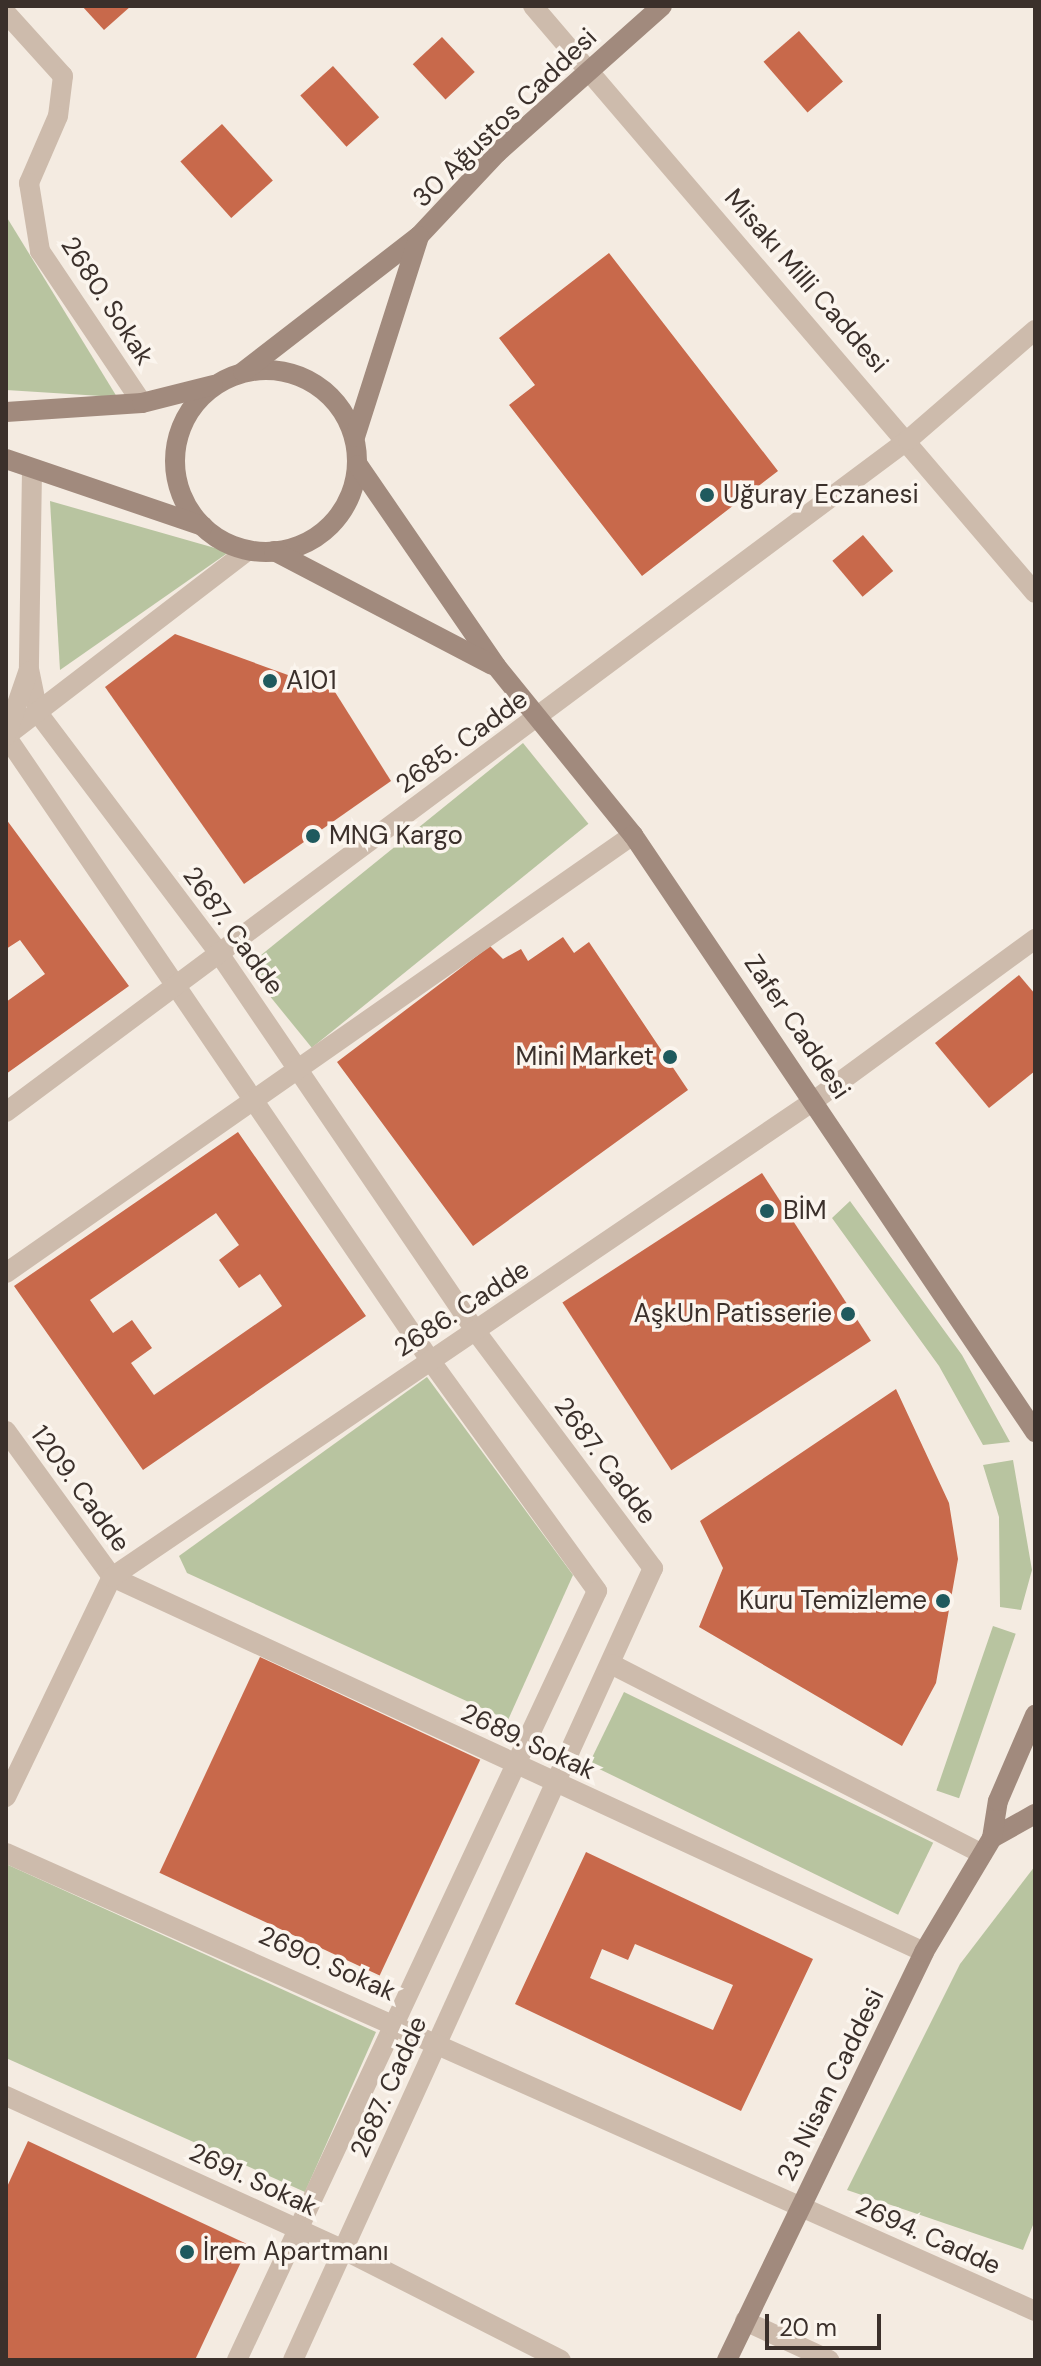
<!DOCTYPE html>
<meta charset="utf-8">
<style>
body{margin:0}
#map{position:relative;width:1041px;height:2366px;overflow:hidden;background:#f4ebe1;font-family:"DM Sans",sans-serif}
div>[style]{position:absolute}
[style*='--x']{left:calc(var(--x)*1px);top:calc(var(--y)*1px);width:calc(var(--w)*1px);rotate:calc(var(--a)*1deg)}
.green>*{inset:0;background:#b8c4a0;transform-origin:0 0}
.building>*{inset:0;background:#c8694b;transform-origin:0 0}
.street>*{height:20px;margin:-10px;padding:0 10px;transform-origin:10px;border-radius:10px;background:#cdbbac}
.secondary>*{height:20px;margin:-10px;padding:0 10px;transform-origin:10px;border-radius:10px;background:#a18a7d}
.secondary>.ring{margin:-10px;padding:0;box-sizing:content-box;background:none;border:20px solid #a18a7d;border-radius:50%}
.dots>*{width:22px;height:22px;translate:-50% -50%;box-sizing:border-box;border:4px solid #fbf5ee;border-radius:50%}
span{translate:-50% -50%;white-space:nowrap;text-align:center;line-height:1.15;-webkit-text-stroke:7px #fbf5ee;paint-order:stroke}
.street-label{font-size:26px;color:#3b302b}
.poi-label{font-size:26px;color:#3b302b}
.left{translate:0 -50%;text-align:left}
.right{translate:-100% -50%;text-align:right}
.frame{position:absolute;inset:0;border:8px solid #3b302b;pointer-events:none}
.scale{position:absolute;left:765px;top:2314px;width:116px;height:36px;box-sizing:border-box;border:4px solid #3b302b;border-top:0;padding-left:10px;font-size:24px;line-height:28px;white-space:nowrap;color:#3b302b;-webkit-text-stroke:6px #fbf5ee;paint-order:stroke}
</style>
<div id="map">
<div class="green">
<i style="clip-path:polygon(6px 216px,117px 397px,6px 390px)"></i>
<i style="clip-path:polygon(50px 501px,229px 552px,60px 670px)"></i>
<i style="left:523px;top:743px;width:104px;height:356px;rotate:51deg"></i>
<i style="clip-path:polygon(850px 1201px,962px 1355px,1010px 1442px,983px 1445px,939px 1366px,832px 1218px)"></i>
<i style="clip-path:polygon(427px 1377px,573px 1575px,508px 1720px,187px 1573px,179px 1556px)"></i>
<i style="clip-path:polygon(1013px 1460px,1032px 1570px,1021px 1610px,1000px 1607px,999px 1517px,983px 1465px)"></i>
<i style="left:993px;top:1626px;width:24px;height:174px;rotate:19deg"></i>
<i style="left:624px;top:1692px;width:344px;height:80px;rotate:26deg"></i>
<i style="clip-path:polygon(6px 1864px,376px 2032px,305px 2192px,6px 2058px)"></i>
<i style="clip-path:polygon(1035px 1866px,1035px 2220px,1023px 2250px,847px 2190px,960px 1964px)"></i>
</div>
<div class="building">
<i style="clip-path:polygon(82px 6px,131px 6px,104px 30px)"></i>
<i style="left:799px;top:31px;width:67px;height:47px;rotate:49deg"></i>
<i style="left:442px;top:37px;width:48px;height:40px;rotate:47deg"></i>
<i style="left:333px;top:66px;width:69px;height:44px;rotate:48deg"></i>
<i style="left:222px;top:124px;width:76px;height:56px;rotate:48deg"></i>
<i style="clip-path:polygon(609px 253px,778px 471px,642px 576px,509px 405px,535px 385px,499px 338px)"></i>
<i style="left:863px;top:535px;width:47px;height:40px;rotate:50deg"></i>
<i style="clip-path:polygon(175px 634px,335px 692px,391px 781px,244px 884px,105px 687px)"></i>
<i style="clip-path:polygon(6px 819px,129px 986px,6px 1074px,6px 1002px,45px 974px,20px 940px,6px 949px)"></i>
<i style="clip-path:polygon(563px 937px,574px 953px,589px 942px,688px 1090px,473px 1246px,337px 1062px,490px 946px,503px 959px,521px 949px,528px 961px)"></i>
<i style="clip-path:polygon(1019px 975px,1035px 994px,1035px 1071px,989px 1108px,935px 1043px)"></i>
<i style="clip-path:polygon(evenodd,238px 1132px,366px 1316px,143px 1470px,14px 1286px,238px 1132px,216px 1213px,239px 1245px,219px 1260px,239px 1288px,260px 1274px,282px 1306px,154px 1395px,131px 1363px,152px 1348px,132px 1320px,113px 1333px,90px 1300px,216px 1213px)"></i>
<i style="left:762px;top:1173px;width:200px;height:238px;rotate:57deg"></i>
<i style="clip-path:polygon(896px 1389px,949px 1503px,958px 1559px,936px 1683px,902px 1746px,699px 1627px,723px 1568px,700px 1521px)"></i>
<i style="left:260px;top:1657px;width:243px;height:238px;rotate:25deg"></i>
<i style="clip-path:polygon(evenodd,586px 1852px,813px 1959px,741px 2111px,515px 2004px,586px 1852px,635px 1944px,733px 1985px,713px 2030px,590px 1978px,602px 1949px,628px 1960px,635px 1944px)"></i>
<i style="clip-path:polygon(28px 2141px,249px 2245px,195px 2360px,6px 2360px,6px 2189px)"></i>
</div>
<div class="street">
<i style="--x:533;--y:6;--w:772;--a:49.46"></i>
<i style="--x:6;--y:13;--w:85;--a:47.9"></i>
<i style="--x:63;--y:76;--w:40;--a:97.1"></i>
<i style="--x:58;--y:116;--w:73;--a:113.4"></i>
<i style="--x:29;--y:183;--w:69;--a:80.8"></i>
<i style="--x:40;--y:251;--w:183;--a:56.1"></i>
<i style="--x:32;--y:470;--w:199;--a:90.9"></i>
<i style="--x:29;--y:669;--w:45;--a:78.4"></i>
<i style="--x:38;--y:713;--w:299;--a:53"></i>
<i style="--x:218;--y:952;--w:461;--a:55.8"></i>
<i style="--x:477;--y:1333;--w:294;--a:53.2"></i>
<i style="--x:653;--y:1568;--w:870;--a:114.44"></i>
<i style="--x:6;--y:736;--w:754;--a:55.8"></i>
<i style="--x:430;--y:1360;--w:285;--a:54.1"></i>
<i style="--x:597;--y:1591;--w:849;--a:115.09"></i>
<i style="--x:6;--y:736;--w:305;--a:-37.5"></i>
<i style="--x:6;--y:736;--w:68;--a:-71"></i>
<i style="--x:6;--y:1112;--w:1125;--a:-36.69"></i>
<i style="--x:908;--y:440;--w:168;--a:-40.9"></i>
<i style="--x:6;--y:1273;--w:765;--a:-34.94"></i>
<i style="--x:6;--y:1431;--w:180;--a:54"></i>
<i style="--x:112;--y:1577;--w:894;--a:24.79"></i>
<i style="--x:611;--y:1664;--w:417;--a:27.1"></i>
<i style="--x:6;--y:1797;--w:244;--a:-64.3"></i>
<i style="--x:112;--y:1577;--w:850;--a:-34.16"></i>
<i style="--x:815;--y:1100;--w:273;--a:-36.2"></i>
<i style="--x:6;--y:1853;--w:1126;--a:23.99"></i>
<i style="--x:6;--y:2096;--w:371;--a:24.5"></i>
<i style="--x:344;--y:2250;--w:243;--a:26.9"></i>
<i style="--x:745;--y:2321;--w:93;--a:24.9"></i>
</div>
<div class="secondary">
<i class="ring" style="left:175px;top:370px;width:162px;height:162px"></i>
<i style="--x:243;--y:372;--w:222;--a:-37.7"></i>
<i style="--x:419;--y:236;--w:114;--a:-46.8"></i>
<i style="--x:497;--y:153;--w:221;--a:-41.7"></i>
<i style="--x:6;--y:412;--w:136;--a:-3.8"></i>
<i style="--x:142;--y:403;--w:73;--a:-14.2"></i>
<i style="--x:355;--y:437;--w:211;--a:-72.3"></i>
<i style="--x:6;--y:459;--w:208;--a:18.8"></i>
<i style="--x:358;--y:465;--w:244;--a:55.5"></i>
<i style="--x:496;--y:666;--w:218;--a:51"></i>
<i style="--x:633;--y:835;--w:720;--a:56.04"></i>
<i style="--x:274;--y:551;--w:246;--a:27.6"></i>
<i style="--x:992;--y:1838;--w:49;--a:-29.2"></i>
<i style="--x:727;--y:2360;--w:453;--a:-64.2"></i>
<i style="--x:924;--y:1952;--w:133;--a:-59.2"></i>
<i style="--x:992;--y:1838;--w:37;--a:-81"></i>
<i style="--x:998;--y:1801;--w:94;--a:-66.7"></i>
</div>
<div class="dots">
<i style="left:707px;top:495px;background:#1f5a5e"></i>
<i style="left:270px;top:681px;background:#1f5a5e"></i>
<i style="left:313px;top:836px;background:#1f5a5e"></i>
<i style="left:670px;top:1057px;background:#1f5a5e"></i>
<i style="left:767px;top:1211px;background:#1f5a5e"></i>
<i style="left:848px;top:1314px;background:#1f5a5e"></i>
<i style="left:943px;top:1601px;background:#1f5a5e"></i>
<i style="left:187px;top:2252px;background:#1f5a5e"></i>
</div>
<div class="street-label">
<span style="left:505px;top:118px;rotate:-44deg">30 Ağustos Caddesi</span>
<span style="left:806px;top:281px;rotate:49deg">Misakı Milli Caddesi</span>
<span style="left:107px;top:301px;rotate:57deg">2680. Sokak</span>
<span style="left:462px;top:742px;rotate:-36deg">2685. Cadde</span>
<span style="left:233px;top:931px;rotate:54deg">2687. Cadde</span>
<span style="left:797px;top:1027px;rotate:56deg">Zafer Caddesi</span>
<span style="left:462px;top:1309px;rotate:-33deg">2686. Cadde</span>
<span style="left:605px;top:1461px;rotate:53deg">2687. Cadde</span>
<span style="left:80px;top:1489px;rotate:54deg">1209. Cadde</span>
<span style="left:528px;top:1742px;rotate:25deg">2689. Sokak</span>
<span style="left:327px;top:1964px;rotate:24deg">2690. Sokak</span>
<span style="left:831px;top:2085px;rotate:-64deg">23 Nisan Caddesi</span>
<span style="left:389px;top:2087px;rotate:-66deg">2687. Cadde</span>
<span style="left:253px;top:2180px;rotate:25deg">2691. Sokak</span>
<span style="left:928px;top:2236px;rotate:24deg">2694. Cadde</span>
</div>
<div class="poi-label">
<span class="left" style="left:723px;top:495px">Uğuray Eczanesi</span>
<span class="left" style="left:286px;top:681px">A101</span>
<span class="left" style="left:329px;top:836px">MNG Kargo</span>
<span class="right" style="left:654px;top:1057px">Mini Market</span>
<span class="left" style="left:783px;top:1211px">BİM</span>
<span class="right" style="left:832px;top:1314px">AşkUn Patisserie</span>
<span class="right" style="left:927px;top:1601px">Kuru Temizleme</span>
<span class="left" style="left:203px;top:2252px">İrem Apartmanı</span>
</div>
<div class="frame"></div>
<div class="scale">20 m</div>
</div>
